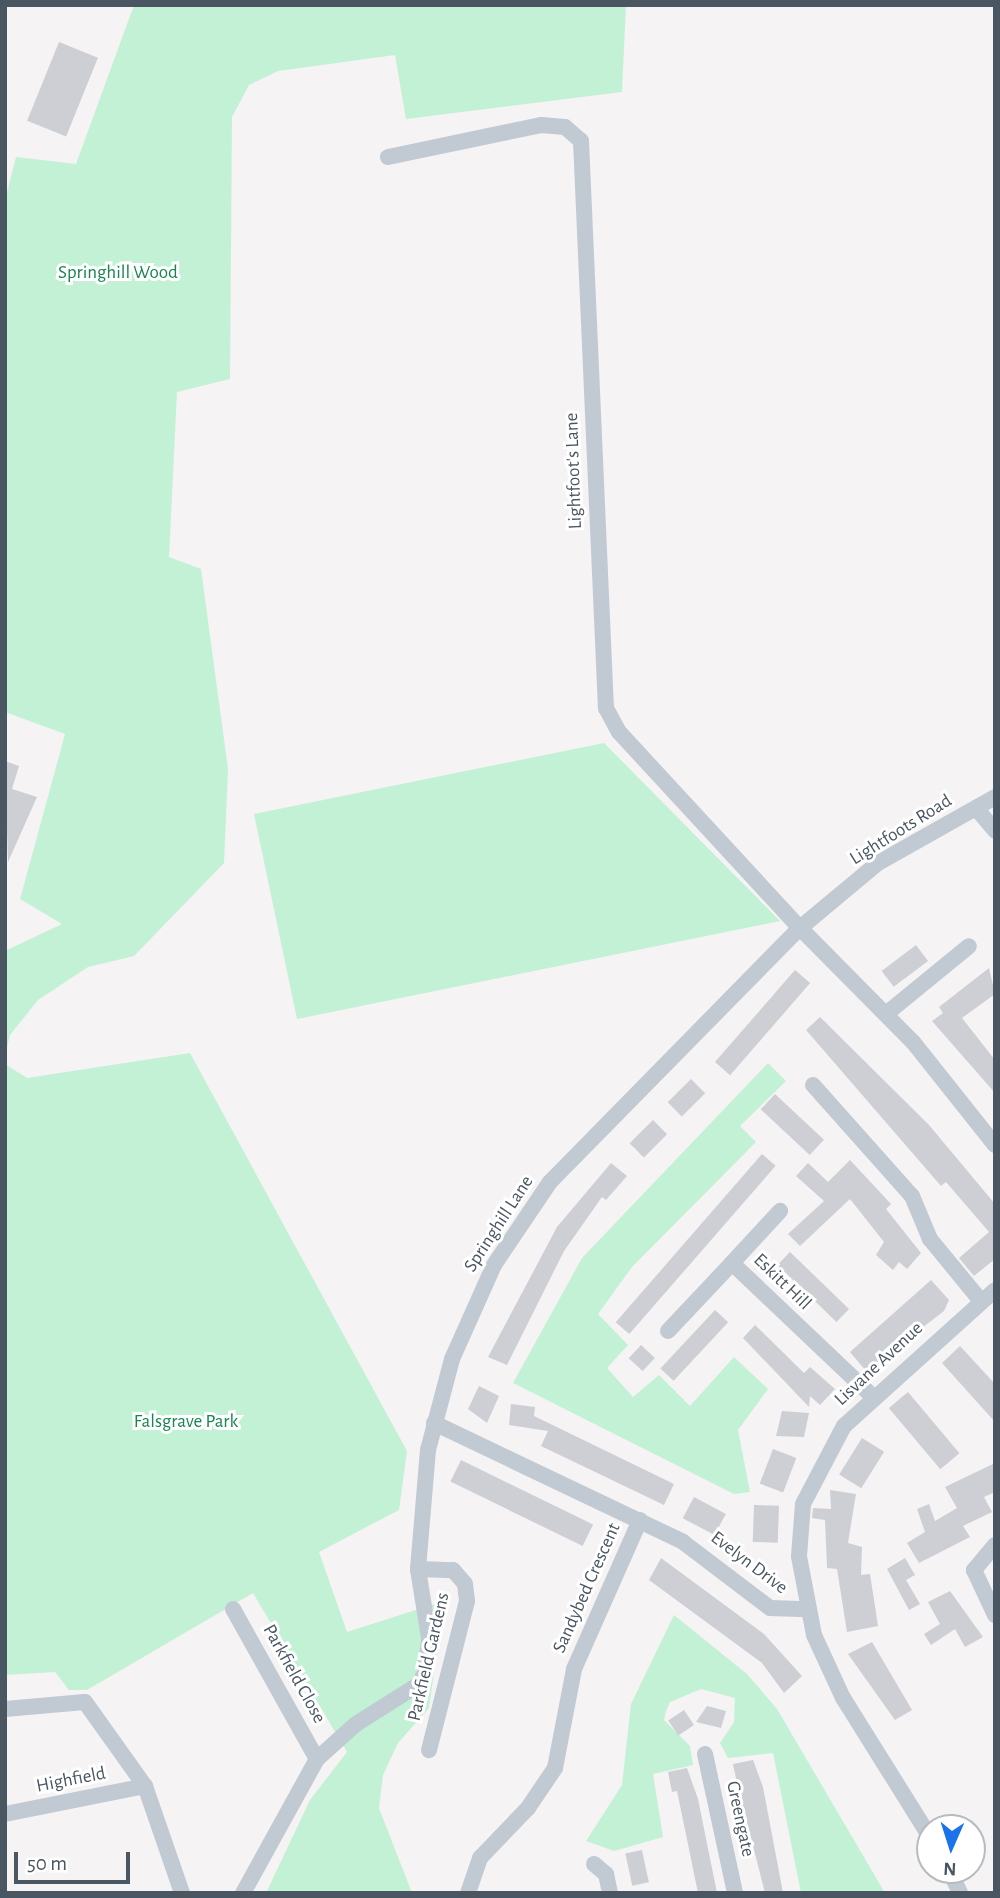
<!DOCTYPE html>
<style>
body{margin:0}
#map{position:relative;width:1000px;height:1898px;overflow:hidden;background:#f5f3f3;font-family:"Alegreya Sans",sans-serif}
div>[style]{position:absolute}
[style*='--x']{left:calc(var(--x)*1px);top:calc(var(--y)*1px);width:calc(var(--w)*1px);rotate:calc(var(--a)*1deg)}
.green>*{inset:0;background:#c3f1d5}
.building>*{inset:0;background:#cdcfd5;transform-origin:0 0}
.minor>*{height:16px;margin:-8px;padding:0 8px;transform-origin:8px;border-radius:8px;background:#c1cad2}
span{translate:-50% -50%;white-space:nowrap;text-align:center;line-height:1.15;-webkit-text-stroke:6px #fff;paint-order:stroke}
.park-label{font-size:19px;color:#17864f}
.street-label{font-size:19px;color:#4a5661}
.frame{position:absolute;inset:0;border:7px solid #4a5661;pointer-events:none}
.north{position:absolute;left:916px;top:1814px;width:70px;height:70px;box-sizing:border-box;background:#fff;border:2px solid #b7bbc0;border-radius:50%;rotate:183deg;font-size:19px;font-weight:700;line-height:28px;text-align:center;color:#4a5661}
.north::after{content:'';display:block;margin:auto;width:24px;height:32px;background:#1a73e8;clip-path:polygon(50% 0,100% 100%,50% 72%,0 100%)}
.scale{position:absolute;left:14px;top:1852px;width:116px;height:32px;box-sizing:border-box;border:4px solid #4a5661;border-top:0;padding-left:9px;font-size:21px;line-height:24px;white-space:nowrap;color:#4a5661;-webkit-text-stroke:5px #fff;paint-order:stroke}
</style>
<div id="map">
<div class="green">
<i style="clip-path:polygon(134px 5px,626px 5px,622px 92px,406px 119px,395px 55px,278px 71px,249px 85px,232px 117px,230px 379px,177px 392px,169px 557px,201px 569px,228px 769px,224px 863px,134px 956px,88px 967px,38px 1000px,10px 1035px,5px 1055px,5px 951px,62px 924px,20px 899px,65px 734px,5px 712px,5px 200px,16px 157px,76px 164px)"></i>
<i style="clip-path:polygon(604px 743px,780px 921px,297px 1019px,254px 814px)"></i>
<i style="clip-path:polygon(190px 1053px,407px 1451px,399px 1510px,319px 1552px,347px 1632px,444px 1601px,429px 1708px,398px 1743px,383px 1775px,379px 1808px,412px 1893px,266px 1893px,310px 1800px,347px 1752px,253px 1593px,87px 1690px,69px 1690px,55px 1672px,5px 1675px,5px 1064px,27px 1078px)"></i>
<i style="clip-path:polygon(768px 1063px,786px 1081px,740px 1126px,756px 1142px,632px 1267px,598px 1314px,628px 1345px,607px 1368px,633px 1397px,659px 1375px,690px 1406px,734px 1357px,768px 1389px,738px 1430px,750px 1492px,734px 1494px,513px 1383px,582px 1258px)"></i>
<i style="clip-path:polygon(674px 1615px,747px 1674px,777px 1709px,885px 1893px,801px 1893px,773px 1753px,728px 1758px,720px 1743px,734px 1722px,735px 1698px,701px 1689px,670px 1702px,666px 1711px,664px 1720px,690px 1746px,693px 1765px,653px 1774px,663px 1837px,614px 1851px,586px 1841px,622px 1785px,631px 1704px)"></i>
</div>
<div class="building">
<i style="left:59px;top:42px;width:42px;height:85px;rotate:22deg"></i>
<i style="clip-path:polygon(5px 761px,19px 766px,12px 789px,37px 797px,8px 862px)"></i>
<i style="left:916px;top:945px;width:20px;height:43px;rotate:53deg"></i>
<i style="clip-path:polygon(989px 968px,995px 994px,962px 1018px,995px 1060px,995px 1093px,932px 1021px,943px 1013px,939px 1007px)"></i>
<i style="left:795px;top:970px;width:20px;height:122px;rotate:41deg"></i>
<i style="clip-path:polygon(820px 1017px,929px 1125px,995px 1204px,995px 1259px,974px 1276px,959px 1258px,989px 1232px,946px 1182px,941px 1186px,806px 1030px)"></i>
<i style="left:691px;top:1079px;width:20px;height:33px;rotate:45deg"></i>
<i style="left:775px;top:1094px;width:67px;height:21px;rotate:43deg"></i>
<i style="left:653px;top:1120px;width:20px;height:33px;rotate:45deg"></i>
<i style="left:762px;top:1154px;width:18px;height:223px;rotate:41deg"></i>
<i style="clip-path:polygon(850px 1160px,891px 1204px,886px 1209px,921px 1253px,907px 1269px,899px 1262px,893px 1270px,876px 1255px,884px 1242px,850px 1199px,800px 1246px,788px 1234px,824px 1201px,796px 1176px,808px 1163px,828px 1182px)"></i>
<i style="clip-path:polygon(611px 1163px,627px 1176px,606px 1200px,602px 1197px,564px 1251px,507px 1365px,488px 1357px,557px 1227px)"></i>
<i style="left:790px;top:1252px;width:82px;height:18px;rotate:44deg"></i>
<i style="clip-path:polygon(931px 1280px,949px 1300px,944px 1311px,866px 1371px,850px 1352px)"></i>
<i style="left:715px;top:1310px;width:18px;height:80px;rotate:43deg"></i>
<i style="clip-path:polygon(755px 1325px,804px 1373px,810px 1367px,835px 1389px,820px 1405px,810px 1396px,809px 1407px,743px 1338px)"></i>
<i style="left:641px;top:1345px;width:19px;height:18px;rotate:43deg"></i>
<i style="clip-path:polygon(960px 1346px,995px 1384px,995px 1422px,942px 1363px)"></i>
<i style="clip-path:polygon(479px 1386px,499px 1396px,487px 1423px,468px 1409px)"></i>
<i style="left:908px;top:1392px;width:80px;height:25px;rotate:50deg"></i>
<i style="clip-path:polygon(511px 1404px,535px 1407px,534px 1416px,674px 1484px,664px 1505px,541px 1446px,548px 1431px,509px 1425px)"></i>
<i style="clip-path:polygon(782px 1411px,809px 1413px,804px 1437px,776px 1436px)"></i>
<i style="left:862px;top:1438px;width:26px;height:43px;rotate:32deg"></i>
<i style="left:773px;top:1449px;width:25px;height:37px;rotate:21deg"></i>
<i style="left:461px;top:1460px;width:147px;height:24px;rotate:26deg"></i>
<i style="clip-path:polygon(995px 1463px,995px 1492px,984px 1497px,992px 1512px,963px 1526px,970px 1537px,919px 1563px,907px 1543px,925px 1532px,917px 1509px,929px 1504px,935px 1521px,957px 1508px,945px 1487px)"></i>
<i style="clip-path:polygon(830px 1490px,856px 1494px,848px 1543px,862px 1547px,861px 1575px,870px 1574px,878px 1626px,847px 1632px,837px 1569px,827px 1568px,825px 1520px,812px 1518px,813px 1508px,831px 1509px)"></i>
<i style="left:694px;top:1497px;width:36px;height:24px;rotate:28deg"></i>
<i style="left:754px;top:1505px;width:25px;height:37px;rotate:2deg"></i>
<i style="clip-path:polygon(661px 1558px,764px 1634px,802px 1676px,784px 1693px,762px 1663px,649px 1580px)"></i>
<i style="clip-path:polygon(905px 1558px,915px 1575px,906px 1580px,920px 1604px,909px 1610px,887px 1569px)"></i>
<i style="clip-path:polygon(950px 1591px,983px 1637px,965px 1647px,955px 1629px,931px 1645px,924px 1634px,940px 1624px,928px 1602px)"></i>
<i style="clip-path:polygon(872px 1642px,912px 1710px,895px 1720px,848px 1654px)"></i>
<i style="clip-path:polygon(707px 1706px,726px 1711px,721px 1728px,696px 1722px)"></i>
<i style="left:684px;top:1710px;width:18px;height:19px;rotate:56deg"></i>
<i style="clip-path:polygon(753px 1760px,763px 1787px,783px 1893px,765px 1893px,737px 1783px,733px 1764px)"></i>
<i style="clip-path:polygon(687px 1768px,698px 1799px,717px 1893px,698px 1893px,677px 1791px,672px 1792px,668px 1772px)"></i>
<i style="left:642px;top:1850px;width:33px;height:17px;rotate:78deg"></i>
</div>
<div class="minor">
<i style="--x:388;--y:157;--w:156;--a:-11.8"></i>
<i style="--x:541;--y:125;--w:24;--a:5"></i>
<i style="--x:565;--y:127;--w:21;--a:41"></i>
<i style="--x:581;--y:141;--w:568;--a:87.48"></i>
<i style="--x:606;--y:708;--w:27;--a:62"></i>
<i style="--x:619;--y:732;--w:267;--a:47.3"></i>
<i style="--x:800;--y:928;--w:102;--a:-39.8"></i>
<i style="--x:878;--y:863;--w:134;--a:-29.4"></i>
<i style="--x:976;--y:808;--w:30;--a:50"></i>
<i style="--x:886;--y:1014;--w:107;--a:-39.3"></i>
<i style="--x:813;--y:1085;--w:149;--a:48.3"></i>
<i style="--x:912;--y:1196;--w:47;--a:67.3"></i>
<i style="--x:930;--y:1239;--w:80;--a:50.6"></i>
<i style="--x:732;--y:1263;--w:71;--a:-47.3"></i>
<i style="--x:668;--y:1331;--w:93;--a:-46.7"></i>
<i style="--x:732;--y:1263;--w:193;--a:43.5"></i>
<i style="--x:434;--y:1423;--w:276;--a:25.5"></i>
<i style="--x:683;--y:1542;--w:109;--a:37.2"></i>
<i style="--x:770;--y:1608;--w:37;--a:2"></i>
<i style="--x:995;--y:1545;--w:33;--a:130"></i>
<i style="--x:974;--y:1570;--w:50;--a:65"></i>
<i style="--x:418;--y:1569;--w:35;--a:2"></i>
<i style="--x:453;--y:1570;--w:18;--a:49"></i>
<i style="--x:465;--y:1584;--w:17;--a:83"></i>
<i style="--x:467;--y:1601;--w:154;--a:104.3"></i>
<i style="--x:233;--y:1609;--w:172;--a:60.8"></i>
<i style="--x:5;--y:1709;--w:80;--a:-5"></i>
<i style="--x:85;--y:1702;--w:103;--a:54.5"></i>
<i style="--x:145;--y:1786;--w:113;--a:70.9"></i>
<i style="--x:705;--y:1754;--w:142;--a:77.8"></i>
<i style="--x:5;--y:1814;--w:143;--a:-11.3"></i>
<i style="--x:930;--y:1837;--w:164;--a:-122"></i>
<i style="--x:843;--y:1698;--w:69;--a:-114.7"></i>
<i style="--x:814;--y:1635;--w:80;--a:-100.8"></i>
<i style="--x:799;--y:1556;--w:52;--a:-85.6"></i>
<i style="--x:803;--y:1504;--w:88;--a:-62.3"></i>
<i style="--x:844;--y:1426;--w:203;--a:-42"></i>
<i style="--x:594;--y:1864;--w:16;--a:40"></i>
<i style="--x:606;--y:1874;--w:19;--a:78"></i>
<i style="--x:949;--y:1870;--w:25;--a:64"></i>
<i style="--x:243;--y:1893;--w:153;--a:-61.1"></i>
<i style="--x:317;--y:1759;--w:52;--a:-41.9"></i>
<i style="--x:356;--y:1724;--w:73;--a:-32.2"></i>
<i style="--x:418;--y:1685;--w:14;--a:-60"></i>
<i style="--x:425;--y:1673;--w:35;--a:-83"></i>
<i style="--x:429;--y:1638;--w:70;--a:-99.1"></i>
<i style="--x:418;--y:1569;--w:119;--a:-85.2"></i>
<i style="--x:428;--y:1450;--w:94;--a:-75.2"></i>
<i style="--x:452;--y:1359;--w:103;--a:-65.9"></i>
<i style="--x:494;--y:1265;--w:100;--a:-56"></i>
<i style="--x:550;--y:1182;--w:356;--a:-45.5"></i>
<i style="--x:800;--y:928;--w:161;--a:45.3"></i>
<i style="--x:913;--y:1042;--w:132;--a:51.5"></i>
<i style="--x:468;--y:1893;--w:37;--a:-71"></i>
<i style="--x:480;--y:1858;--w:69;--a:-46.2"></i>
<i style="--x:528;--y:1808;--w:48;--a:-56"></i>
<i style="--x:555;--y:1768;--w:101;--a:-79.1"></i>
<i style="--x:574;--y:1669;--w:163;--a:-66.1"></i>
</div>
<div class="park-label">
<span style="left:118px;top:273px">Springhill Wood</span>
<span style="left:186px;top:1422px">Falsgrave Park</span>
</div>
<div class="street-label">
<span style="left:574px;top:471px;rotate:-92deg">Lightfoot's Lane</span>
<span style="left:901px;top:830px;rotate:-32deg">Lightfoots Road</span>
<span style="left:499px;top:1224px;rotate:-57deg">Springhill Lane</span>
<span style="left:782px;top:1282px;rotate:44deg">Eskitt Hill</span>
<span style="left:879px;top:1364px;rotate:-43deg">Lisvane Avenue</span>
<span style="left:749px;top:1563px;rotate:37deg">Evelyn Drive</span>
<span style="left:587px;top:1588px;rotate:-66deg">Sandybed Crescent</span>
<span style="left:429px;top:1657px;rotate:-77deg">Parkfield Gardens</span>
<span style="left:294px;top:1674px;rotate:61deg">Parkfield Close</span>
<span style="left:71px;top:1780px;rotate:-11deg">Highfield</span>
<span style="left:740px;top:1819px;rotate:78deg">Greengate</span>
</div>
<div class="frame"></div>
<div class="north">N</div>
<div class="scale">50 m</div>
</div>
